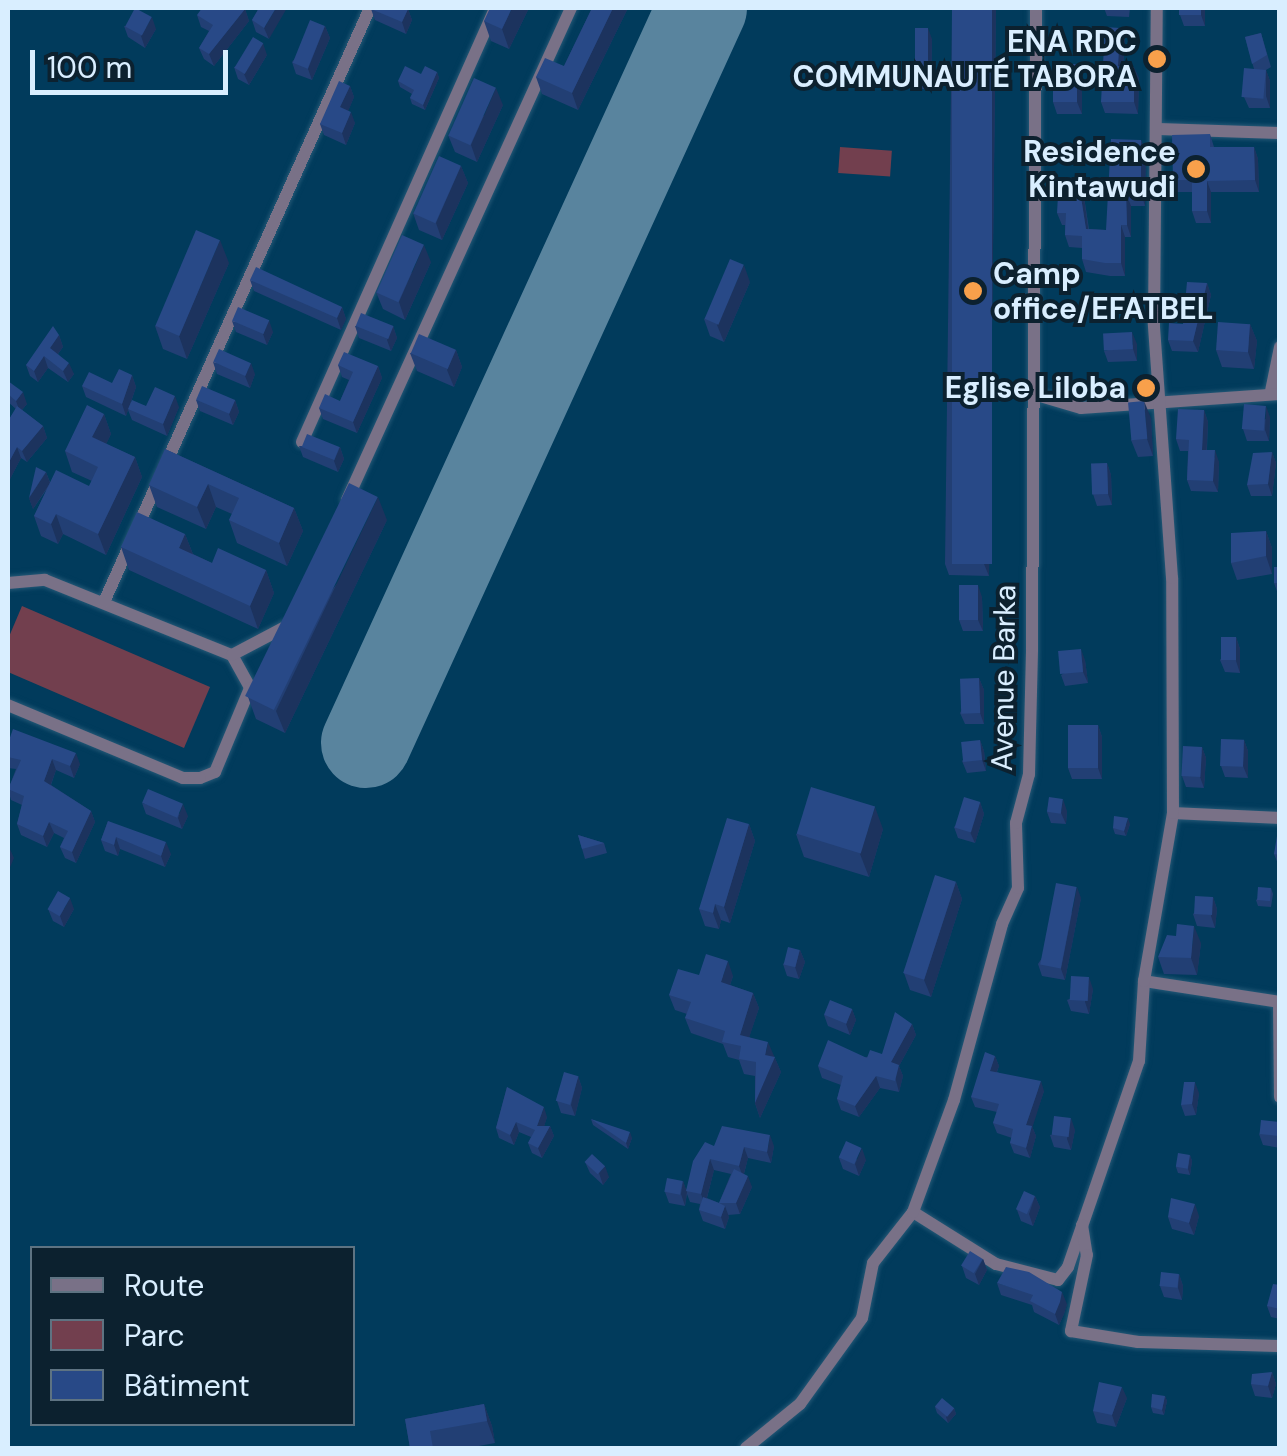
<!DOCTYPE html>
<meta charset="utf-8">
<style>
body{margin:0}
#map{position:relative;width:1287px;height:1456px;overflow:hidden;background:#013b5c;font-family:"DM Sans",sans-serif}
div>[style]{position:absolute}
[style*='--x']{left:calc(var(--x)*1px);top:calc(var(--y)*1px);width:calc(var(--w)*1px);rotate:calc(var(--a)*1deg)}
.green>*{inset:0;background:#723f4e;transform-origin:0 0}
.runway>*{height:90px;margin:-45px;padding:0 45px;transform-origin:45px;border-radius:45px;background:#59849e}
.roads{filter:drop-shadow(0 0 2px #245876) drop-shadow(0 0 2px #245876)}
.minor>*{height:12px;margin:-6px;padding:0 6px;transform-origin:6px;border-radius:6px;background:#797187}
.wall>*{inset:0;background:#223f74}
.shaded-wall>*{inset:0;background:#1c335e}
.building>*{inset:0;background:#284987;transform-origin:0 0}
.dots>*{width:28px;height:28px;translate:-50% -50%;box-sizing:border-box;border:5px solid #0c212f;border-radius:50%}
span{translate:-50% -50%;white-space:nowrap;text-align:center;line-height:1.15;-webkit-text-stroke:8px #0c212f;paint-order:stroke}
.poi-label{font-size:30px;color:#d9eeff;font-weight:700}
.right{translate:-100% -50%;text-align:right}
.left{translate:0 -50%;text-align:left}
.street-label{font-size:30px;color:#d9eeff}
.frame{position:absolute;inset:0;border:10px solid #d9eeff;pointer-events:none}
.legend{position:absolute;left:30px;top:1246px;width:325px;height:180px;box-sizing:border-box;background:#0c212f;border:2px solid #5e7382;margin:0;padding:12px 18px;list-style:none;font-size:30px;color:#d9eeff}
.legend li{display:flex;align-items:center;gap:20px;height:50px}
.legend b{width:50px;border:2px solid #5e7382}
.scale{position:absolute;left:30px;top:50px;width:198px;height:45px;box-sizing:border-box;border:5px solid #d9eeff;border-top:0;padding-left:12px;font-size:30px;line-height:35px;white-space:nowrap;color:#d9eeff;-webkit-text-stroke:8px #0c212f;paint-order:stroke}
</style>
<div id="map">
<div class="green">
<i style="left:840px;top:147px;width:52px;height:26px;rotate:4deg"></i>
<i style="clip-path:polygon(22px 606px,210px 687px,184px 748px,8px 672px,8px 639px)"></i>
</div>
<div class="runway">
<i style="--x:366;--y:743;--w:808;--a:-65.43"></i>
</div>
<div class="roads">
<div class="minor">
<i style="--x:1157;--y:129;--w:123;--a:1.9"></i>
<i style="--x:1271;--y:391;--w:45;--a:-78.4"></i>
<i style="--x:1030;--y:393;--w:53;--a:16.4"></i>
<i style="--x:1081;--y:408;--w:199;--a:-4"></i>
<i style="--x:302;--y:442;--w:475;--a:-66"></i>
<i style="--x:347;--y:500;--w:541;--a:-65.52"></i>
<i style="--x:8;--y:583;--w:37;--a:-5"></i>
<i style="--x:45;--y:580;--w:201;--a:21.9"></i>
<i style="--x:232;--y:655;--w:38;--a:61"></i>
<i style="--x:250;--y:688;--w:91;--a:112.6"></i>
<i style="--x:215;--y:772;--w:16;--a:158"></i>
<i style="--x:200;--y:778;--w:17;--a:180"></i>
<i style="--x:183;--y:778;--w:190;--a:-157.4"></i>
<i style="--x:104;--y:602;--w:651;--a:-65.88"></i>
<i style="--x:232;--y:655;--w:62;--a:-27.8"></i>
<i style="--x:1173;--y:813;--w:107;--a:2.7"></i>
<i style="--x:1144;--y:981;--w:138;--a:8.8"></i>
<i style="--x:1279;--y:1002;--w:95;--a:89.4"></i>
<i style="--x:913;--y:1212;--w:98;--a:32.1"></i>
<i style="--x:996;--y:1264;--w:64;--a:14.5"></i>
<i style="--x:1058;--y:1280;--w:16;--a:-52"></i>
<i style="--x:1068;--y:1267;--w:218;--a:-71"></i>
<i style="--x:1139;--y:1061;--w:80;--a:-86.4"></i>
<i style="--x:1144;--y:981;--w:170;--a:-80.2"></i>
<i style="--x:1173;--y:813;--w:235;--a:-90.2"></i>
<i style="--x:1172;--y:578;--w:255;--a:-94.1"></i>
<i style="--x:1154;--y:324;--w:316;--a:-89.5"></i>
<i style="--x:1082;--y:1225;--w:30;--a:81"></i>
<i style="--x:1087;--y:1255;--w:78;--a:101.9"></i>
<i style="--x:1071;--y:1331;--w:68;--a:9.3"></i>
<i style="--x:1138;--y:1342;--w:142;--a:1.6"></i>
<i style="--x:746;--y:1448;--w:70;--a:-39.2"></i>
<i style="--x:800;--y:1404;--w:106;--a:-54.2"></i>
<i style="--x:862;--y:1318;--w:56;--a:-78.7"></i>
<i style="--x:873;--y:1263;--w:65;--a:-51.9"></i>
<i style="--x:913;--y:1212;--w:119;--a:-69.9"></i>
<i style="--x:954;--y:1100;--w:182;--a:-74.7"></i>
<i style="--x:1002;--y:924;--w:39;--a:-66"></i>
<i style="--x:1018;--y:888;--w:65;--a:-91.8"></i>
<i style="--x:1016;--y:823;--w:51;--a:-75.1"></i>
<i style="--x:1029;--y:774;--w:125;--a:-88.6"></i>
<i style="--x:1032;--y:649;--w:641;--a:-89.64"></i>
</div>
</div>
<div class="wall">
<i style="clip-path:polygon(259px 8px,269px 39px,256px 32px,252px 20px)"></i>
<i style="clip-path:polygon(529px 8px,509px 49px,491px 41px,484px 21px)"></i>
<i style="clip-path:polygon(592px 8px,628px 8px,578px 110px,542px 94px,536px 77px,564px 66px)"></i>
<i style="clip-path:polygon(952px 8px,996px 8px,989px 576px,949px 575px,945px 564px)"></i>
<i style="clip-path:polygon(1104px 8px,1130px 8px,1129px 17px,1107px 16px)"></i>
<i style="clip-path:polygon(1179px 8px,1205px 8px,1205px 26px,1184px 26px,1180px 15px)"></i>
<i style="clip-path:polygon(245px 9px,249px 21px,214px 66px,204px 59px,199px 48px,209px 31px,201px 27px,197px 15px)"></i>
<i style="clip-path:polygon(371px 9px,408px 9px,412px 20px,406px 34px,375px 20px)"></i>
<i style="clip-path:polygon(124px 26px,156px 29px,145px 48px,128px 37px)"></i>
<i style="clip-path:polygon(325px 26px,330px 38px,312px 80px,296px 74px,292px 62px)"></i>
<i style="clip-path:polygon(1120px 28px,1125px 40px,1123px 66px,1139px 78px,1138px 114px,1105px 113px,1101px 102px)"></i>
<i style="clip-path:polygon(1261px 33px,1271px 67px,1266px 70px,1270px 81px,1270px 108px,1249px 108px,1244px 97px,1254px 69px,1245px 37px)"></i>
<i style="clip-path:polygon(932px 39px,931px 89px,918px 89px,914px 77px)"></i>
<i style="clip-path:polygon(267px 55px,249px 85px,238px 79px,234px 67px)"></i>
<i style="clip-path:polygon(1077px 64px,1082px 76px,1082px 114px,1057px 114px,1053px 102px)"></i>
<i style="clip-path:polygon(437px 72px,439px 78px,425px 110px,412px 104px,410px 98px,412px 94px,400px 87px,398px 81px)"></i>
<i style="clip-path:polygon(350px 86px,354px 97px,348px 111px,355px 123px,346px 145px,324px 135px,320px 124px)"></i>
<i style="clip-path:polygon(503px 105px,477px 162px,455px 152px,448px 135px)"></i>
<i style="clip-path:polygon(1210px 134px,1214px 147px,1254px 147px,1258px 159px,1259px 192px,1211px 192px,1211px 223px,1196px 223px,1192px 211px,1192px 192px,1177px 192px,1173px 180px)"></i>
<i style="clip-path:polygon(1141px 140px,1146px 153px,1145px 206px,1131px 206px,1131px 237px,1125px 237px,1125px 276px,1110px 276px,1086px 272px,1082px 259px,1082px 248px,1069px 247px,1065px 235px,1065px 225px,1062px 225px,1057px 213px,1083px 190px,1089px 229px,1106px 230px)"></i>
<i style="clip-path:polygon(461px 166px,468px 183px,442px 240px,419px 230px,413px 213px)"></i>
<i style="clip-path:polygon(431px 262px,405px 320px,383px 309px,376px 292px)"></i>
<i style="clip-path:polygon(229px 263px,187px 359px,163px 349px,155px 326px)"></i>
<i style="clip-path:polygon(250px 280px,342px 307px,346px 319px,341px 330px,254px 291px)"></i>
<i style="clip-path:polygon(750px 282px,724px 342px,710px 336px,704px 319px)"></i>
<i style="clip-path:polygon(1207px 283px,1211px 295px,1198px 352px,1172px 351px,1168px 340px,1183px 324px)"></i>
<i style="clip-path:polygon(232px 321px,273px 332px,267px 345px,236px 332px)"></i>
<i style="clip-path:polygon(1250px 324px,1257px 341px,1254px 369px,1222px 367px,1216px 350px)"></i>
<i style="clip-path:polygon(355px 326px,393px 326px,397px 338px,391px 351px,359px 338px)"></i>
<i style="clip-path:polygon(59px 335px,63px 347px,58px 354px,74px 374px,68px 382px,48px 368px,38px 382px,30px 376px,26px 365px)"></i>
<i style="clip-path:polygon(1137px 344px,1137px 361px,1108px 362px,1104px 351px)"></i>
<i style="clip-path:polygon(456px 350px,462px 367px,454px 387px,417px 371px,410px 353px)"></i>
<i style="clip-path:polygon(213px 362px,255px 374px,250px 388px,217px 374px)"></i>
<i style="clip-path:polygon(338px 365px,378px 366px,382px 378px,357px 433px,323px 419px,319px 408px,340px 401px,349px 380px,342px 377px)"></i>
<i style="clip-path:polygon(132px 375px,136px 387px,131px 402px,146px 406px,179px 407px,167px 436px,132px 420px,128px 410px,126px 416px,86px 397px,82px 386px,112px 383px)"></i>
<i style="clip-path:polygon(8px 381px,27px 404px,22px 410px,43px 426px,47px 438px,27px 462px,21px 458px,10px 479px,8px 478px,8px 421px,16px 409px,8px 402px)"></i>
<i style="clip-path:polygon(196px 400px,235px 400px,239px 412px,233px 425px,200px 411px)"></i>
<i style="clip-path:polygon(1204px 410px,1208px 422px,1207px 450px,1219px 462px,1218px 492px,1191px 491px,1187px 480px,1188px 451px,1180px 451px,1176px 439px)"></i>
<i style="clip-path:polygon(104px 414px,111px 434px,106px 444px,135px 457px,142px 477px,106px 555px,63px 534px,58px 544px,41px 536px,34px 516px,47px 489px,33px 509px,29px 498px,46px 472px,50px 482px,89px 486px,92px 481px,72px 472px,65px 451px)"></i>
<i style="clip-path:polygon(1270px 417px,1269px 441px,1247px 441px,1243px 429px)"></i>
<i style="clip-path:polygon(1151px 418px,1153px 456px,1138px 457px,1131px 440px)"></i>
<i style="clip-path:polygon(299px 446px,340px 447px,344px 459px,338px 472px,303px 457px)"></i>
<i style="clip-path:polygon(165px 449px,294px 508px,303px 531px,287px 566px,237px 543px,229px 520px,232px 514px,216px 507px,206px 529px,157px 507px,149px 485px)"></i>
<i style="clip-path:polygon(1272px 452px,1276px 463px,1272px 496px,1251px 496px,1247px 485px)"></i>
<i style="clip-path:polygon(1107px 463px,1111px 475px,1112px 505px,1097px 506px,1093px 494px)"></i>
<i style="clip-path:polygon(387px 520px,285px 733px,256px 719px,248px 697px)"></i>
<i style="clip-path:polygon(1266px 531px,1272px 548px,1272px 574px,1237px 580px,1231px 563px)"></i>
<i style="clip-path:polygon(185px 534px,193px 554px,212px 563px,266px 570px,274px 593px,258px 629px,129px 570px,121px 547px)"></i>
<i style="clip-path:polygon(1280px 567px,1280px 594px,1278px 594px,1274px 583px)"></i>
<i style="clip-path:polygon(982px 597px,983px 631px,963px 631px,959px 620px)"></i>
<i style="clip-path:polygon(1236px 637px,1240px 649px,1240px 673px,1225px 672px,1220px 660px)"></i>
<i style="clip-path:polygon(1085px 660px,1088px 683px,1065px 686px,1061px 675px)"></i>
<i style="clip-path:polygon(979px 678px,984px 690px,984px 724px,965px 724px,960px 713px)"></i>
<i style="clip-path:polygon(1098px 725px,1102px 737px,1102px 779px,1072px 779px,1068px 768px)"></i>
<i style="clip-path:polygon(980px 740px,984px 751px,986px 771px,967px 773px,962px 761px)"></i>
<i style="clip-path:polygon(1244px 740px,1248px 751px,1248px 778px,1225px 777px,1221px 766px)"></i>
<i style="clip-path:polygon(8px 743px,80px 764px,74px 778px,56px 770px,51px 785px,91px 811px,95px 822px,76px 863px,65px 858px,60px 847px,64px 838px,54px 833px,47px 847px,21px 835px,17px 824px,22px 805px,11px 800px,8px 790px,16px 769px,8px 768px)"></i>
<i style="clip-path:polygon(1202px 747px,1206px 758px,1204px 788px,1186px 787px,1182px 776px)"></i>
<i style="clip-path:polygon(980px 802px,984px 814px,975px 843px,958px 838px,954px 827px)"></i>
<i style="clip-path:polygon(142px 803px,188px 816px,182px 829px,146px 814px)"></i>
<i style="clip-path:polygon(1067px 811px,1066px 824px,1051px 823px,1047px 812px)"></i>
<i style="clip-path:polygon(108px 821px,171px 854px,165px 867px,120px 849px,118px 856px,105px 851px,101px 840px)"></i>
<i style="clip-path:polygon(749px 824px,755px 841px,730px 923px,721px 920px,719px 929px,705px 926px,699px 909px)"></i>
<i style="clip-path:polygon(1130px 824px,1126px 836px,1115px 834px,1113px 828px)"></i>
<i style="clip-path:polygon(883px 829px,869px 877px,804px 857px,796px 834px)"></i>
<i style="clip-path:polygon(1280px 830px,1280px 869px,1274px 854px)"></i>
<i style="clip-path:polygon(578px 835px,604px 843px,607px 853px,585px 859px)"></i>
<i style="clip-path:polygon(956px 882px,962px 899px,931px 997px,910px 990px,904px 973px)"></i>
<i style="clip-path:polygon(1271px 888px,1273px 894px,1271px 907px,1258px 906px,1256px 900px)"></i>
<i style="clip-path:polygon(1213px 897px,1217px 909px,1215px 928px,1197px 926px,1193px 914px)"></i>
<i style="clip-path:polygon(1081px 898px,1065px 980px,1042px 976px,1038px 964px)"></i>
<i style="clip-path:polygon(48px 909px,74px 909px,64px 927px,53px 921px)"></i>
<i style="clip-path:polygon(1201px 943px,1197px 975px,1164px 974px,1158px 957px)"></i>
<i style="clip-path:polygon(800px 950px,805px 962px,799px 979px,787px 976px,783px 964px)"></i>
<i style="clip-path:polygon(699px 975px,733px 976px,730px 985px,753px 993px,759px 1008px,749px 1037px,774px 1056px,781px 1072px,760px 1118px,755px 1103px,755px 1076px,744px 1074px,739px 1060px,728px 1057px,723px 1044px,691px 1033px,685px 1018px,687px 1014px,675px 1010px,669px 995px)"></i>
<i style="clip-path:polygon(1093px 989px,1089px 1014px,1071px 1011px,1067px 1000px)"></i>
<i style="clip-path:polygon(852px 1009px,856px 1020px,850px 1035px,828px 1026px,824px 1015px)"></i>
<i style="clip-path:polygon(912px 1024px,916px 1035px,899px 1066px,903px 1076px,899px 1092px,880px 1088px,859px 1117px,841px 1110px,837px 1099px,841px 1085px,822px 1078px,818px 1066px,882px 1054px)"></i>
<i style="clip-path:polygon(995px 1056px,999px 1066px,997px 1072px,1044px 1091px,1032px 1126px,1036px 1136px,1030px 1158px,1014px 1153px,1010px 1143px,1012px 1138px,997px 1133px,993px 1123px,997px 1112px,975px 1107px,971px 1097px)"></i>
<i style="clip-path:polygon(578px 1076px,582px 1088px,575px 1116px,561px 1113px,557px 1101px)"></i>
<i style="clip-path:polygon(507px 1087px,547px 1117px,544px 1126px,550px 1126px,554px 1136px,542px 1158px,532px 1153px,528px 1143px,531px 1137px,519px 1132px,514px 1145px,499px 1138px,496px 1128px)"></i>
<i style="clip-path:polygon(1199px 1093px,1196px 1115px,1185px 1116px,1181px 1105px)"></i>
<i style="clip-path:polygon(591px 1119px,632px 1138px,628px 1149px,593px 1125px)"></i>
<i style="clip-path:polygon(1280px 1128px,1280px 1148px,1263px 1145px,1259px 1134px)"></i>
<i style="clip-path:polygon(1075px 1130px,1071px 1150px,1054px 1147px,1050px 1135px)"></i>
<i style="clip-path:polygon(evenodd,714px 1146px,774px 1146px,771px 1163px,748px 1158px,744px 1174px,752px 1187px,740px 1214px,728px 1215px,729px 1217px,725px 1229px,703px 1221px,699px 1210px,700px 1204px,690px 1202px,687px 1194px,685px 1206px,669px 1203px,665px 1192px,683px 1181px,686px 1190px,714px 1146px,714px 1170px,731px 1174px,719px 1203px,707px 1198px,714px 1170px)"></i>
<i style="clip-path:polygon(1190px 1155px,1192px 1161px,1190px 1175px,1178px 1173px,1176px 1167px)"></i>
<i style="clip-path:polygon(839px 1158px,866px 1160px,859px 1176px,843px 1169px)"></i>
<i style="clip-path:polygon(585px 1162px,609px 1177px,603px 1185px,590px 1173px)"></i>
<i style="clip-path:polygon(1035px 1196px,1040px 1207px,1033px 1226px,1021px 1221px,1017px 1210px)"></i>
<i style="clip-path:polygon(1199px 1216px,1194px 1235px,1172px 1229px,1168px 1217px)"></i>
<i style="clip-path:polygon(983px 1259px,987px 1270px,979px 1285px,966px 1278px,962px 1266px)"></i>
<i style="clip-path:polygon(1179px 1274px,1183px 1286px,1182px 1300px,1164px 1297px,1160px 1286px)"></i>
<i style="clip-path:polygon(997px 1283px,1067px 1304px,1064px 1314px,1059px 1325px,1034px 1312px,1032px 1305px,1001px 1295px)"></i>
<i style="clip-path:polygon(1280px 1285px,1280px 1319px,1271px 1317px,1267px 1306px)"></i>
<i style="clip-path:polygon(1272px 1372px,1276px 1384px,1272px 1398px,1255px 1396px,1251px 1384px)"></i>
<i style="clip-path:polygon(1165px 1396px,1167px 1401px,1164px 1415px,1153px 1413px,1151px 1407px)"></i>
<i style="clip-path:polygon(1127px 1398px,1116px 1427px,1097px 1423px,1093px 1411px)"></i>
<i style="clip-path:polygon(484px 1404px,492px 1426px,495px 1443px,468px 1448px,410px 1448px,405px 1419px)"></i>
<i style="clip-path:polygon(935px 1407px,954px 1408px,956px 1414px,948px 1423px,937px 1413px)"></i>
</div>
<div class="shaded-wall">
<i style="clip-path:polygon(276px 8px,287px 8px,269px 39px,264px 28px)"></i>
<i style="clip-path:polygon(512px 8px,529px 8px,509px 49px,502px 29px)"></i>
<i style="clip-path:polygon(613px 8px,628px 8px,578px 110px,572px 93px)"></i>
<i style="clip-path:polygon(992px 8px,996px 8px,989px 576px,984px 564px)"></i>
<i style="clip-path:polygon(1201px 8px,1205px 8px,1205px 26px,1201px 15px)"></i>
<i style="clip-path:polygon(245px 9px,249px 21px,214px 66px,209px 54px)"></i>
<i style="clip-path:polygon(408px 9px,412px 20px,406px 34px,402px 22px)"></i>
<i style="clip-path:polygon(152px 17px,156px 29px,145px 48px,141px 36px)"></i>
<i style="clip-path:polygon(325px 26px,330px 38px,312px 80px,308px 69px)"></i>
<i style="clip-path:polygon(928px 28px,932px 39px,931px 89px,927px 77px)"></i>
<i style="clip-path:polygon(1120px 28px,1125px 40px,1122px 78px,1118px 66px)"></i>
<i style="clip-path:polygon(263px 43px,267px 55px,249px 85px,244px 74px)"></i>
<i style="clip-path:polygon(1077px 64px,1082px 76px,1082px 114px,1077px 102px)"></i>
<i style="clip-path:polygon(1134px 67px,1139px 78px,1138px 114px,1134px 102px)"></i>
<i style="clip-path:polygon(1266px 70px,1270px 81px,1270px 108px,1266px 96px)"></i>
<i style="clip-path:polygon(437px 72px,439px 78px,425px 110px,423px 105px)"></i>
<i style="clip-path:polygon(350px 86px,354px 97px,345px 119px,340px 107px)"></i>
<i style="clip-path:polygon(496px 88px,503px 105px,477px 162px,471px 145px)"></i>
<i style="clip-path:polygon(351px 112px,355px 123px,346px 145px,342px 133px)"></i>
<i style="clip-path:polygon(1141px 140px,1146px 153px,1145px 206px,1141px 193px)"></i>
<i style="clip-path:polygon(1254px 147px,1258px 159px,1259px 192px,1255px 180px)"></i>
<i style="clip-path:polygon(461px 166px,468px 183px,442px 240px,436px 223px)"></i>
<i style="clip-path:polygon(1078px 178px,1083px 190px,1090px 242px,1086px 229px)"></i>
<i style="clip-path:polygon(1207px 181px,1211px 192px,1211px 223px,1207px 211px)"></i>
<i style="clip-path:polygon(1126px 193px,1131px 206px,1131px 237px,1127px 225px)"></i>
<i style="clip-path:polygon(1121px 225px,1125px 237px,1125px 276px,1121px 263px)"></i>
<i style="clip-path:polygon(220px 240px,229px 263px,187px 359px,179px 336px)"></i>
<i style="clip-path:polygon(424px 245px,431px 262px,405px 320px,399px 302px)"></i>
<i style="clip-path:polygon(744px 265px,750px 282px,724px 342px,717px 325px)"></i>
<i style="clip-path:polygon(1207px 283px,1211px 295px,1198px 352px,1193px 341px)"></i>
<i style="clip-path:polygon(342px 307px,346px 319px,341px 330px,337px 318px)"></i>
<i style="clip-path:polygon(269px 320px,273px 332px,267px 345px,263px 334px)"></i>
<i style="clip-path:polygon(1250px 324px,1257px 341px,1254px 369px,1248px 352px)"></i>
<i style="clip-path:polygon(393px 326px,397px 338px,391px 351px,387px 340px)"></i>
<i style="clip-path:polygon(1132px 332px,1137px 344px,1137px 361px,1133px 349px)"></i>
<i style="clip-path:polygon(59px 335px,63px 347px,54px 359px,50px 348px)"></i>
<i style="clip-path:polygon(456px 350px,462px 367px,454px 387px,447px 370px)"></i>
<i style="clip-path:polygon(44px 356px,48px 368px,38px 382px,34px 371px)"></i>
<i style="clip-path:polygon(69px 363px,74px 374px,68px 382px,63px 371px)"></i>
<i style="clip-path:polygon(251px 363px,255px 374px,250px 388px,245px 376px)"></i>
<i style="clip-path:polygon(378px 366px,382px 378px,357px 433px,353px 422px)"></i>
<i style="clip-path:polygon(132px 375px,136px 387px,126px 416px,122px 404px)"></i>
<i style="clip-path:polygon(23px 392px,27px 404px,20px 412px,16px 401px)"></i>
<i style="clip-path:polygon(175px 396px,179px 407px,167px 436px,163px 424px)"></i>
<i style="clip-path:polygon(235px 400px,239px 412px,233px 425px,229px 414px)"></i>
<i style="clip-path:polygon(1144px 401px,1151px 418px,1153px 456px,1147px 439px)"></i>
<i style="clip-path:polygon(1266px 406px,1270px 417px,1269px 441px,1265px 430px)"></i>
<i style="clip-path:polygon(1204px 410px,1208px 422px,1206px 461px,1202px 450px)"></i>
<i style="clip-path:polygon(104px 414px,111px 434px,100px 457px,92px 437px)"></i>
<i style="clip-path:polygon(43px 426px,47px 438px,27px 462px,22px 451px)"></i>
<i style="clip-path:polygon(17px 447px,21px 458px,10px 479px,8px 472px,8px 464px)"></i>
<i style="clip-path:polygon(340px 447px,344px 459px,338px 472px,334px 461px)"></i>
<i style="clip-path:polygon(1215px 450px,1219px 462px,1218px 492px,1213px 481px)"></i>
<i style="clip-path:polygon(1272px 452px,1276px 463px,1272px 496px,1268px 484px)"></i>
<i style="clip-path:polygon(135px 457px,142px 477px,106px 555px,98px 534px)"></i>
<i style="clip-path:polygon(1107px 463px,1111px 475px,1112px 505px,1108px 494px)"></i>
<i style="clip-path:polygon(46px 472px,50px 483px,33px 509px,29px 498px)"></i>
<i style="clip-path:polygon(208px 484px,216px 507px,206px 529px,197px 507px)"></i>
<i style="clip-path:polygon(378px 497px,387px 520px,285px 733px,276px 711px)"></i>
<i style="clip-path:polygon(294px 508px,303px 531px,287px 566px,279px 543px)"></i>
<i style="clip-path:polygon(56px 514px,63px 534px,58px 544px,51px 524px)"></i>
<i style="clip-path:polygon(1266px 531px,1272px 548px,1272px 574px,1266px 556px)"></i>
<i style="clip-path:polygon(185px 534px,194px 557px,179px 548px)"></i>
<i style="clip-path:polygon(266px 570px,274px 593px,258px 629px,250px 606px)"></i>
<i style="clip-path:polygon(978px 585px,982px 597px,983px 631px,978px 620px)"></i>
<i style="clip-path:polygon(1236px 637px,1240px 649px,1240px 673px,1236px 661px)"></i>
<i style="clip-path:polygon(1081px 649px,1085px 660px,1088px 683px,1083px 672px)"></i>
<i style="clip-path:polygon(979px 678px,984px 690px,984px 724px,980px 713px)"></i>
<i style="clip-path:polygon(1098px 725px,1102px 737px,1102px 779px,1098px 768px)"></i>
<i style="clip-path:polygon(980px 740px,984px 751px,986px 771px,982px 760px)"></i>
<i style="clip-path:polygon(1244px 740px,1248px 751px,1248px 778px,1243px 766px)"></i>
<i style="clip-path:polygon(1202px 747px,1206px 758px,1204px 788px,1200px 777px)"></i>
<i style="clip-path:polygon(76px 753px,80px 764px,74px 778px,70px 766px)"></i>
<i style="clip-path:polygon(52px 759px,56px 770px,48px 792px,44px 781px)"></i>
<i style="clip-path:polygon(1063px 799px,1067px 811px,1066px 824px,1061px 813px)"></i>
<i style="clip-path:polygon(980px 802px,984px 814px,975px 843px,970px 832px)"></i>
<i style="clip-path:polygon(183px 804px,188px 816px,182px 829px,178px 818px)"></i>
<i style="clip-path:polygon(875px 807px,883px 829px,869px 877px,860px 854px)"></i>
<i style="clip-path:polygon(91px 811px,95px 822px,76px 863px,72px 852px)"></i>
<i style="clip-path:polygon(1128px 818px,1130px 824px,1126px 836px,1124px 831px)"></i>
<i style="clip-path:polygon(49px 822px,54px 833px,47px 847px,43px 836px)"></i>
<i style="clip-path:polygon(749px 824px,755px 841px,730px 923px,724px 907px)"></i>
<i style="clip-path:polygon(116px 837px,120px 849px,118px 856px,114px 845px)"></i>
<i style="clip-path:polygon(166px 842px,171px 854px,165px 867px,161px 856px)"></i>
<i style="clip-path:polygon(9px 847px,14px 858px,8px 872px,8px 851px)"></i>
<i style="clip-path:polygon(956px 882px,962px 899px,931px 997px,924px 980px)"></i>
<i style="clip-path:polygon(1077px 887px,1081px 898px,1065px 980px,1061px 969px)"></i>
<i style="clip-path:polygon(1213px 897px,1217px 909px,1215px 928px,1211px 916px)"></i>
<i style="clip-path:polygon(70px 898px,74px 909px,64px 927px,60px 916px)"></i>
<i style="clip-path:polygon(715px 904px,721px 920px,719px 929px,713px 913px)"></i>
<i style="clip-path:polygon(1194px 926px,1201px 943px,1197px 975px,1191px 958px)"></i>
<i style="clip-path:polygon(800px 950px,805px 962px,799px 979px,795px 967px)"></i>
<i style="clip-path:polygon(728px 961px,733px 976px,726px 997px,721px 982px)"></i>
<i style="clip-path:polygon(1089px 977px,1093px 989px,1089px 1014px,1085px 1002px)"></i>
<i style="clip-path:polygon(753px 993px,759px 1008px,745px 1050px,740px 1035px)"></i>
<i style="clip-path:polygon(852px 1009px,856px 1020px,850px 1035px,846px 1024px)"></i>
<i style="clip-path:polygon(912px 1024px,916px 1035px,899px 1066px,903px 1076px,899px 1092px,891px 1062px)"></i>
<i style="clip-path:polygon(768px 1042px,781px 1072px,760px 1118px,755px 1103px)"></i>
<i style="clip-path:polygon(995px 1056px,999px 1066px,993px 1081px,990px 1071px)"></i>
<i style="clip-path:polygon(578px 1076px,582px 1088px,575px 1116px,571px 1105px)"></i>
<i style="clip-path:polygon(876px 1076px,880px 1088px,859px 1117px,855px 1106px)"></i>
<i style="clip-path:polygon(1041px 1081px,1044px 1091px,1030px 1135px,1026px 1125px)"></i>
<i style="clip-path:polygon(1195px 1082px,1199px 1093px,1196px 1115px,1192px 1104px)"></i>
<i style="clip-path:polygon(544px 1107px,547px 1117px,541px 1137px,537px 1126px)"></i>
<i style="clip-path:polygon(1071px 1118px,1075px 1130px,1071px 1150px,1067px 1139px)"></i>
<i style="clip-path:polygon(516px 1122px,519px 1132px,514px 1145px,510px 1135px)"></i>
<i style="clip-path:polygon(550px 1126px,554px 1136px,542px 1158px,538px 1148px)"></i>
<i style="clip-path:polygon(1032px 1126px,1036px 1136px,1030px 1158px,1026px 1148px)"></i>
<i style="clip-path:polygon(630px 1132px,632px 1138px,628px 1149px,626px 1143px)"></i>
<i style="clip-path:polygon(770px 1135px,774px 1146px,771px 1163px,767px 1152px)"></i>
<i style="clip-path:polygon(744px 1147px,748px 1158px,743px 1177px,739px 1166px)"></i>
<i style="clip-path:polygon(862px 1148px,866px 1160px,859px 1176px,855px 1164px)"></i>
<i style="clip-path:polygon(1190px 1155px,1192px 1161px,1190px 1175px,1188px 1169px)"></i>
<i style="clip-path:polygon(710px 1159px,714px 1170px,705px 1205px,701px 1194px)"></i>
<i style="clip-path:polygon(605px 1166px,609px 1177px,603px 1185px,599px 1173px)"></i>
<i style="clip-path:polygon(748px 1176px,752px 1187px,740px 1214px,736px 1203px)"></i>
<i style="clip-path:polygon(683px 1181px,687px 1192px,685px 1206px,681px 1194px)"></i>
<i style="clip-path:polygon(1035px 1196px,1040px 1207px,1033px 1226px,1029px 1214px)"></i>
<i style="clip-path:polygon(1195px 1204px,1199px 1216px,1194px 1235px,1189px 1223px)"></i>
<i style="clip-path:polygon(725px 1206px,729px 1217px,725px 1229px,721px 1217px)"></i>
<i style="clip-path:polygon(983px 1259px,987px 1270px,979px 1285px,975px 1274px)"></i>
<i style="clip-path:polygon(1179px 1274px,1183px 1286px,1182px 1300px,1178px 1288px)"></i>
<i style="clip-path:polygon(1062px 1292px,1067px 1304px,1064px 1314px,1059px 1325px,1055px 1314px)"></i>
<i style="clip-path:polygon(1272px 1372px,1276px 1384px,1272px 1398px,1268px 1386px)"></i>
<i style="clip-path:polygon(1122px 1387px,1127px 1398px,1116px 1427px,1112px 1415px)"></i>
<i style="clip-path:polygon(1165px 1396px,1167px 1401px,1164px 1415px,1162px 1410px)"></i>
<i style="clip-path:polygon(484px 1404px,492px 1426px,495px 1443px,487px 1421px)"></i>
<i style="clip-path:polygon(954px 1408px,956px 1414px,948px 1423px,946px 1417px)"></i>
</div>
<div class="building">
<i style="left:135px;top:8px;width:19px;height:21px;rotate:28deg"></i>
<i style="clip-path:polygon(202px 8px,242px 8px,245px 9px,209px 54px,199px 48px,213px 25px,197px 15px)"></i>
<i style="clip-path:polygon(259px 8px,276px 8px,264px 28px,252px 20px)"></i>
<i style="clip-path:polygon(372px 8px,405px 8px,408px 9px,402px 22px,371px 9px)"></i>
<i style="clip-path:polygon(490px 8px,512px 8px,502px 29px,484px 21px)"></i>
<i style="clip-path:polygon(592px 8px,613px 8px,572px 93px,536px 77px,545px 58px,564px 66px)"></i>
<i style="left:952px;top:8px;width:40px;height:556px"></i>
<i style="left:1179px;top:8px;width:22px;height:7px"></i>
<i style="left:310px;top:20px;width:16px;height:46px;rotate:22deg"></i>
<i style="clip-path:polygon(1105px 27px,1120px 28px,1118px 66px,1134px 67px,1134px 102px,1101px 102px)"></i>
<i style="left:915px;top:28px;width:13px;height:49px"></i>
<i style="clip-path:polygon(1261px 33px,1267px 55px,1252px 64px,1245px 37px)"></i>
<i style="left:253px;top:37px;width:12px;height:36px;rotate:31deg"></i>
<i style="left:1053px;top:64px;width:24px;height:38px"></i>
<i style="clip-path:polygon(405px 66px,421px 74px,425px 66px,437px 72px,423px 105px,410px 98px,414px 90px,398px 81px)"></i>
<i style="left:1244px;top:68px;width:22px;height:29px;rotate:5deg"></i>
<i style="left:474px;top:78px;width:24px;height:63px;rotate:24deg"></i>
<i style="clip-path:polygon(339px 81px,350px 86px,340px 107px,351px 112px,342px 133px,320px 124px)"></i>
<i style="clip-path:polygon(1210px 134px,1210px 147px,1254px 147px,1255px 180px,1207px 181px,1207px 211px,1192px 211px,1192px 180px,1173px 180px,1172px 135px)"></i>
<i style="clip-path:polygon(1111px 139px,1141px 140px,1141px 193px,1126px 193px,1127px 225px,1121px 225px,1121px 263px,1105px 263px,1082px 259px,1082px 236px,1065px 235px,1066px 213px,1057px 213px,1059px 178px,1078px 178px,1086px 229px,1106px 230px)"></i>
<i style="left:439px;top:156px;width:24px;height:63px;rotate:24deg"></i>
<i style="left:196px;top:230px;width:26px;height:104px;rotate:23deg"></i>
<i style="left:402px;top:235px;width:24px;height:63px;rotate:24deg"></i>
<i style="left:730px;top:259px;width:15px;height:65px;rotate:23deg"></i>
<i style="clip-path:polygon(256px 267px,342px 307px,337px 318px,250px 280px)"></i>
<i style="clip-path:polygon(1187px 282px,1207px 283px,1193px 341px,1168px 340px,1169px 323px,1183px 324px)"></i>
<i style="left:238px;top:307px;width:34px;height:15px;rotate:23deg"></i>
<i style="left:361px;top:313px;width:35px;height:14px;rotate:22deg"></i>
<i style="left:1218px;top:322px;width:32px;height:28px;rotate:4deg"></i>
<i style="clip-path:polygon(53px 326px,59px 335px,50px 348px,69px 363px,63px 371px,44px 356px,34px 371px,26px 365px)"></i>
<i style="left:1132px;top:332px;width:17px;height:29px;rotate:87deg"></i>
<i style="left:419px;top:334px;width:40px;height:21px;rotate:23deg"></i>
<i style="left:219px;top:349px;width:35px;height:14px;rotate:24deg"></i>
<i style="clip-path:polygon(344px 352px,378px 366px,353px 422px,319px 408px,325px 394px,340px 401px,353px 372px,338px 365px)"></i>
<i style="clip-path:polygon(119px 369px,132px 375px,122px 404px,82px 386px,89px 372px,112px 383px)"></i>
<i style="clip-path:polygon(8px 381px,23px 392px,16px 401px,8px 394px)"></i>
<i style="left:202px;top:386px;width:36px;height:15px;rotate:23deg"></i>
<i style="clip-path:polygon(155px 387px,175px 396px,163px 424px,128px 409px,132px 400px,146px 406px)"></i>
<i style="left:1144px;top:401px;width:38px;height:16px;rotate:85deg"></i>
<i style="left:1244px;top:404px;width:22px;height:25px;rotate:5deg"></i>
<i style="clip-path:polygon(87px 405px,104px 414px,92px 437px,135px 457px,98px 534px,56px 514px,51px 524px,34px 516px,56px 470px,89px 486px,98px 467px,65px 451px)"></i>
<i style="clip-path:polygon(17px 406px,43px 426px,22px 451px,17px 447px,8px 464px,8px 421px)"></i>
<i style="clip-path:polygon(1178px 409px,1204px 410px,1202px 450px,1215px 450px,1213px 481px,1187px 480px,1189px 440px,1176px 439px)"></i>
<i style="left:307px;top:434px;width:35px;height:14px;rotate:22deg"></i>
<i style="clip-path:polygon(165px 449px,294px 508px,279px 543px,229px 520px,239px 498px,208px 484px,197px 507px,149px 485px)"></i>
<i style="clip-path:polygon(1272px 452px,1268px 484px,1247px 485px,1253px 453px)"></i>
<i style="left:1107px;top:463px;width:31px;height:16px;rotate:88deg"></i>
<i style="clip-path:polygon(36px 467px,46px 472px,29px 498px)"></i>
<i style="left:349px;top:483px;width:32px;height:237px;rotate:26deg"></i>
<i style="clip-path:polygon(137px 512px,185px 534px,179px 548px,212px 563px,218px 548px,266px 570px,250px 606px,121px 547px)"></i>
<i style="clip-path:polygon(1266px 531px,1266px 556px,1231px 563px,1231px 533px)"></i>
<i style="left:1274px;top:567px;width:6px;height:16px"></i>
<i style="left:959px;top:585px;width:19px;height:35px"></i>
<i style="left:1221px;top:637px;width:15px;height:23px"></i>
<i style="left:1081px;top:649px;width:23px;height:23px;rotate:85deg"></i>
<i style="left:979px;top:678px;width:35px;height:19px;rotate:88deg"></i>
<i style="left:1098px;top:725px;width:43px;height:30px;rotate:90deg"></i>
<i style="clip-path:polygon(13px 729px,76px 753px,70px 766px,52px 759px,44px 781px,91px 811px,72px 852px,60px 847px,68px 831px,49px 822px,43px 836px,17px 824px,24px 796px,8px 789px,21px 760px,8px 757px,8px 743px)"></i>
<i style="left:1221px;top:739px;width:23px;height:27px;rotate:2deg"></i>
<i style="left:980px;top:740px;width:20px;height:19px;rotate:84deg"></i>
<i style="left:1183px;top:746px;width:19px;height:30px;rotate:3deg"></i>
<i style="left:811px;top:787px;width:67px;height:49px;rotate:17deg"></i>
<i style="left:148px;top:789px;width:38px;height:15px;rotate:23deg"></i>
<i style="left:964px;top:797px;width:17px;height:32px;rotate:17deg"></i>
<i style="left:1049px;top:797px;width:14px;height:15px;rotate:8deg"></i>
<i style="clip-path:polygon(1114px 816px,1128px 818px,1124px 831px,1113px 828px)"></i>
<i style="clip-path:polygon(727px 818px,749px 824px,724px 907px,715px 904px,713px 913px,699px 909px)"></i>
<i style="clip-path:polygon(108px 821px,166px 842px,161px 856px,116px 837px,114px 845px,101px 840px)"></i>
<i style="clip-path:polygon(1278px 830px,1280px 830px,1280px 855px,1274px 854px)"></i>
<i style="clip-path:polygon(578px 835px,604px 843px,582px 849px)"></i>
<i style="left:935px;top:875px;width:22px;height:103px;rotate:18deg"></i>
<i style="left:1056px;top:883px;width:21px;height:83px;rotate:11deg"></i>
<i style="left:1258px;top:887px;width:13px;height:13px;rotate:4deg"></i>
<i style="left:58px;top:891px;width:14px;height:21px;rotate:30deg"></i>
<i style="left:1195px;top:896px;width:18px;height:18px;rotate:3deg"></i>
<i style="clip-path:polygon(1177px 924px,1194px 926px,1191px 958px,1158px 957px,1167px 935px,1176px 936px)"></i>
<i style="left:788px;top:947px;width:12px;height:18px;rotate:14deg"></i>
<i style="clip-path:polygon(706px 954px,728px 961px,721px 982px,753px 993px,740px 1035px,768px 1042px,765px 1055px,775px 1057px,755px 1103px,756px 1062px,739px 1059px,741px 1046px,722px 1042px,725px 1031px,685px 1018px,691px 1002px,669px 995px,678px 969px,699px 975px)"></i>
<i style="left:1071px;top:976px;width:18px;height:24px;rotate:3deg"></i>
<i style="left:830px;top:1000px;width:24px;height:16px;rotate:22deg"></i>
<i style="clip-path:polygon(895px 1012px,912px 1024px,891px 1062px,899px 1065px,895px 1081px,876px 1076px,855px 1106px,837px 1099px,843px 1076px,818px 1066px,828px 1040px,867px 1058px,870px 1050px,882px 1054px)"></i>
<i style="clip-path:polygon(985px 1052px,995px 1056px,990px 1071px,1041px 1081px,1026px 1125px,1032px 1126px,1026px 1148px,1010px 1143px,1013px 1129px,993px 1123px,999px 1104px,971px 1097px)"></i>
<i style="left:564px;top:1072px;width:15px;height:30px;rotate:16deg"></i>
<i style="clip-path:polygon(1184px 1082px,1195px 1082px,1192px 1104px,1181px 1105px)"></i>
<i style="clip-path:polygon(507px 1087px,544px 1107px,537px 1126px,550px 1126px,538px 1148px,528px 1143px,535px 1130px,516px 1122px,510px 1135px,496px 1128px)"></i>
<i style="left:1054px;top:1116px;width:17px;height:19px;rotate:7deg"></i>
<i style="clip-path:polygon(591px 1119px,630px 1132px,626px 1143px)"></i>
<i style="left:1261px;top:1120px;width:19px;height:14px;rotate:6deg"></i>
<i style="clip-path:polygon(722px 1126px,770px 1135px,767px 1152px,744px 1147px,739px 1166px,710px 1159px,701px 1194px,686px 1191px,693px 1161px,705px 1142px,714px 1146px)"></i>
<i style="left:846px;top:1141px;width:17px;height:18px;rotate:24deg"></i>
<i style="left:1178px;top:1153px;width:12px;height:14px;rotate:9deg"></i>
<i style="left:592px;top:1154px;width:18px;height:11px;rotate:43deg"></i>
<i style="clip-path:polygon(734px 1169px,748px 1176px,736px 1203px,719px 1203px,725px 1206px,721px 1217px,699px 1210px,703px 1197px,719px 1203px)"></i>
<i style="left:667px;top:1178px;width:16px;height:14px;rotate:11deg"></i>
<i style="left:1024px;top:1191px;width:12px;height:20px;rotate:24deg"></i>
<i style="clip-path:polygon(1171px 1198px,1195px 1204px,1189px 1223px,1168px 1217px)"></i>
<i style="left:970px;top:1251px;width:15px;height:17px;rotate:32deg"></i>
<i style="clip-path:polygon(1006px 1267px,1029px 1272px,1062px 1292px,1060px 1302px,1055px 1314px,1030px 1301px,1033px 1295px,997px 1283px)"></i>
<i style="left:1161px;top:1272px;width:18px;height:14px;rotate:6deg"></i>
<i style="clip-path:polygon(1273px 1284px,1280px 1285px,1280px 1309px,1267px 1306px)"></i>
<i style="clip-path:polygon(1272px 1372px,1268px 1386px,1251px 1384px,1252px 1374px)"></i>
<i style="clip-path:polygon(1099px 1382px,1122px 1387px,1112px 1415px,1093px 1411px)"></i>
<i style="clip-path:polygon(1152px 1394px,1165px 1396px,1162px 1410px,1151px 1407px)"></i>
<i style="left:942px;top:1398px;width:16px;height:11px;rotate:40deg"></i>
<i style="clip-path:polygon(484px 1404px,487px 1421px,430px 1431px,433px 1448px,410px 1448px,405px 1419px)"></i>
</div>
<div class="dots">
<i style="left:1157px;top:59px;background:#f8a04b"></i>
<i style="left:1196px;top:169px;background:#f8a04b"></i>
<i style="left:973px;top:291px;background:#f8a04b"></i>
<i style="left:1146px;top:388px;background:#f8a04b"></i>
</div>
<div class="poi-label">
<span class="right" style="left:1137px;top:59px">ENA RDC<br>COMMUNAUTÉ TABORA</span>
<span class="right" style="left:1176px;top:169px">Residence<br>Kintawudi</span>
<span class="left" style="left:993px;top:291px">Camp<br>office/EFATBEL</span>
<span class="right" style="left:1126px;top:388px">Eglise Liloba</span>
</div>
<div class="street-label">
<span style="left:1004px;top:678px;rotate:-89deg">Avenue Barka</span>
</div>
<div class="frame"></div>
<ul class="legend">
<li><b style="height:12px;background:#797187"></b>Route</li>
<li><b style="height:28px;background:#723f4e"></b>Parc</li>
<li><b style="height:28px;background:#284987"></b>Bâtiment</li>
</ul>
<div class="scale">100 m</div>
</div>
